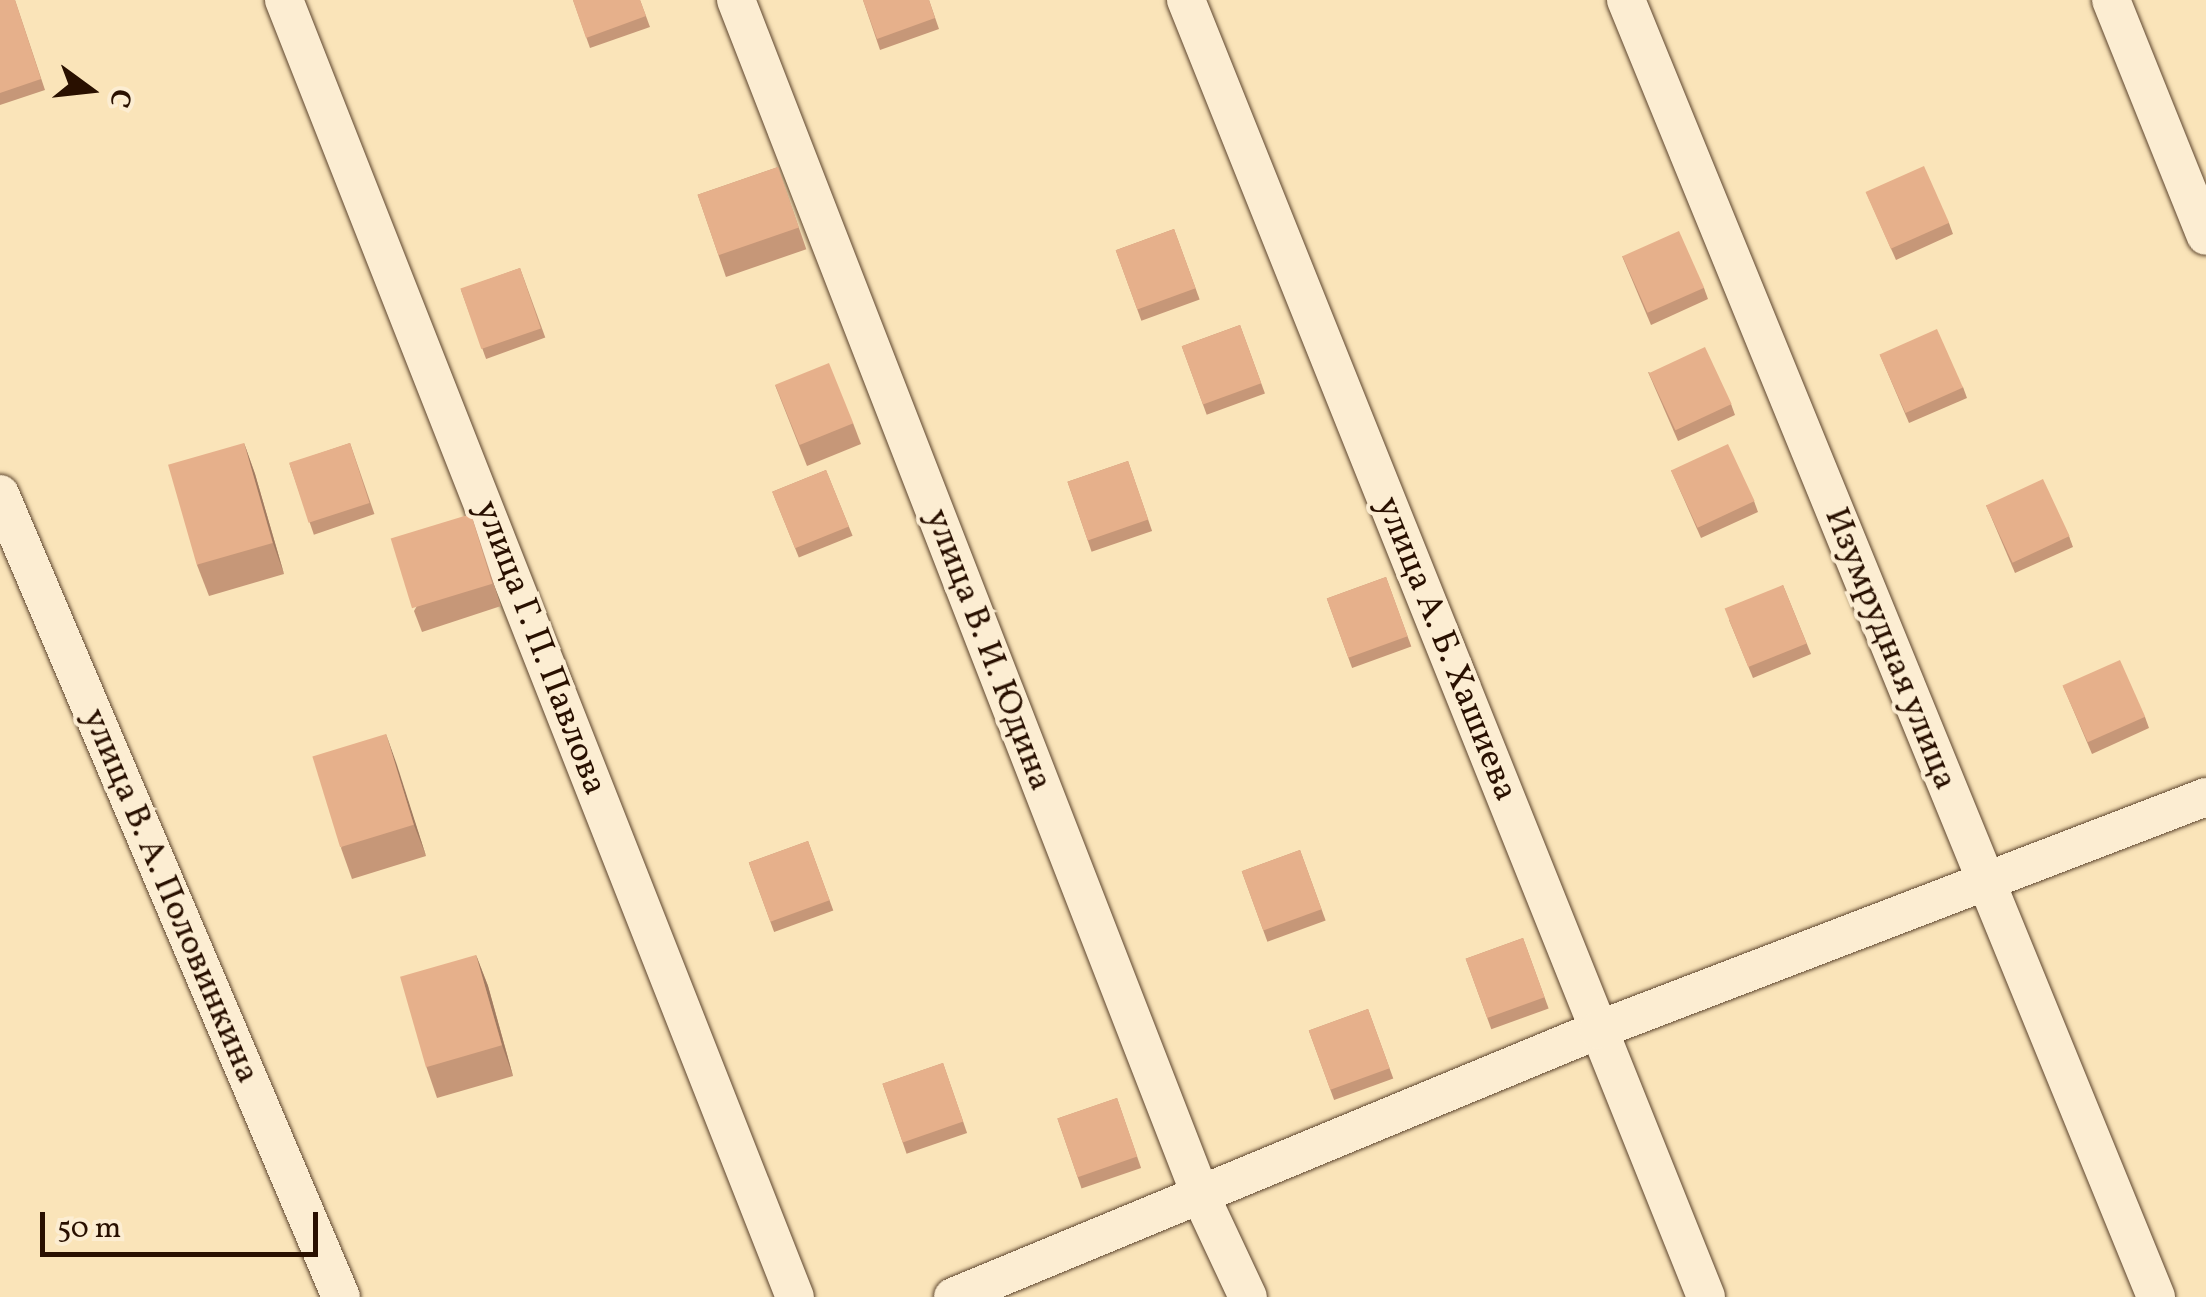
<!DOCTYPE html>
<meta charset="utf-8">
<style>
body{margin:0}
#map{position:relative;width:2206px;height:1297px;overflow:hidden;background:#fae4b9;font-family:Vollkorn,serif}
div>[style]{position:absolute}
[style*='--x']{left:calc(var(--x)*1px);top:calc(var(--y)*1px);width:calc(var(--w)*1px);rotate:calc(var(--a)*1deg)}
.roads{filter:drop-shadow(0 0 2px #5d452e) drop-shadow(0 0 2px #5d452e)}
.minor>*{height:38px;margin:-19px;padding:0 19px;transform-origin:19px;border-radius:19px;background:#fcedd2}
.wall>*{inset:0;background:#c69778;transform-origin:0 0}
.shaded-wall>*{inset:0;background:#a17b61}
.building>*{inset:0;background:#e6b08b;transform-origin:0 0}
span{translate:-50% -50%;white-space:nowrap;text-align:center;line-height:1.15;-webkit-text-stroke:8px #fcedd2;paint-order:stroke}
.street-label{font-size:35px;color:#291000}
.north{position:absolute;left:40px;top:40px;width:100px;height:100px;-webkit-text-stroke:8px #fcedd2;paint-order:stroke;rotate:105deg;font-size:28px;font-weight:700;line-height:40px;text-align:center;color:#291000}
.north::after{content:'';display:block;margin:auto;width:35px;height:45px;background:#291000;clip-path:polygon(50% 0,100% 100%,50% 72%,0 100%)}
.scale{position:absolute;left:40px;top:1212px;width:278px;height:45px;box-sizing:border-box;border:5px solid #291000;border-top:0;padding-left:12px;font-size:30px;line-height:35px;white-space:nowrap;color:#291000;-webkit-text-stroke:8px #fcedd2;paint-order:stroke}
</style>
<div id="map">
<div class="roads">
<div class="minor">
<i style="--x:284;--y:0;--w:1394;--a:68.5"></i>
<i style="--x:736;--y:0;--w:1286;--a:68.76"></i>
<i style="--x:1202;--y:1199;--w:108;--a:64.9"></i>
<i style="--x:1186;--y:0;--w:1397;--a:68.15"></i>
<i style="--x:1626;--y:0;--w:1401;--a:67.77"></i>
<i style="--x:2111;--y:0;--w:254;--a:68.1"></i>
<i style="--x:0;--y:494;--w:872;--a:66.99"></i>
<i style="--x:953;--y:1297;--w:698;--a:-22.49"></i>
<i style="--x:1598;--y:1030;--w:651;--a:-20.97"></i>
</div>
</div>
<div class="wall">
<i style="clip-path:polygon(0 0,15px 0,45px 90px,0 105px)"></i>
<i style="clip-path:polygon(573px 0,640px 0,650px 27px,590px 48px)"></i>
<i style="clip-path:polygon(863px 0,929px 0,939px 29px,880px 50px)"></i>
<i style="left:778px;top:167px;width:87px;height:85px;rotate:71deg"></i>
<i style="clip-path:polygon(1866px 192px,1949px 223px,1953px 234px,1896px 260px)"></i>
<i style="left:1174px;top:229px;width:75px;height:62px;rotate:70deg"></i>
<i style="clip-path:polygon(1622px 256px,1704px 288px,1708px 299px,1651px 325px)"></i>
<i style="left:520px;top:268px;width:74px;height:63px;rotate:70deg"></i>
<i style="left:1240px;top:325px;width:73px;height:62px;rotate:70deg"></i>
<i style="clip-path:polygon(1880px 355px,1963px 387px,1967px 398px,1909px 423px)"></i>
<i style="clip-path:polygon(1648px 372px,1731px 404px,1735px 415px,1678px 441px)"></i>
<i style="clip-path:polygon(775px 385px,853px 423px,861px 444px,807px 466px)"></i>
<i style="clip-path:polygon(244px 443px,255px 474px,284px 574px,209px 596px,197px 565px)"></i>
<i style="left:350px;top:443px;width:75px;height:64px;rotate:71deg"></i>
<i style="left:1128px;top:461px;width:74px;height:64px;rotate:71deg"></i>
<i style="left:826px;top:470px;width:71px;height:58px;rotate:68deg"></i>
<i style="clip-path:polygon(1671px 470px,1754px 501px,1758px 512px,1701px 538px)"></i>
<i style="clip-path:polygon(1986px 505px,2069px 536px,2073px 547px,2015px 573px)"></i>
<i style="clip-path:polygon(471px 514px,501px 606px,422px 632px,414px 611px)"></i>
<i style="left:1386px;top:577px;width:74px;height:63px;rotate:70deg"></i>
<i style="clip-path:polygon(1783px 585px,1811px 654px,1753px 678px,1729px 620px)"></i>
<i style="clip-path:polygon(2063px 686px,2145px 717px,2149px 728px,2092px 754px)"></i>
<i style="clip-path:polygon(386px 734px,426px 856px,352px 879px,341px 848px)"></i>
<i style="left:808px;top:841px;width:74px;height:63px;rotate:70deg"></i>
<i style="left:1300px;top:850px;width:75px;height:62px;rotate:70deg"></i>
<i style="left:1523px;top:938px;width:75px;height:61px;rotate:70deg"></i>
<i style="clip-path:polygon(476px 955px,488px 986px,513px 1076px,437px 1098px,426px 1066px)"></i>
<i style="left:1368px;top:1009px;width:74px;height:63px;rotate:70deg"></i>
<i style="left:943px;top:1063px;width:74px;height:64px;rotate:71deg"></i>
<i style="left:1117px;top:1098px;width:74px;height:63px;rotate:71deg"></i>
</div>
<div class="shaded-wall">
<i style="clip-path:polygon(244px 443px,255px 474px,284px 574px,273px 543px)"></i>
<i style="clip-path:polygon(386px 734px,397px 765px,426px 856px,414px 825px)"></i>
<i style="clip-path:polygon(476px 955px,488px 986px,513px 1076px,502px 1045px)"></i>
</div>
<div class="building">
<i style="clip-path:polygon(0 0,15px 0,41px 79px,0 93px)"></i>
<i style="clip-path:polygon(573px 0,640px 0,646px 16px,586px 38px)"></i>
<i style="clip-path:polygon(863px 0,929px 0,935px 18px,877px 39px)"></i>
<i style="left:1924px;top:166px;width:62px;height:64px;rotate:66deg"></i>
<i style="left:778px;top:167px;width:64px;height:85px;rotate:71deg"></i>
<i style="left:1174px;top:229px;width:63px;height:62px;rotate:70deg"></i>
<i style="left:1679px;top:231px;width:62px;height:62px;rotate:66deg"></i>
<i style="left:520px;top:268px;width:64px;height:63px;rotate:71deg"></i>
<i style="left:1240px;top:325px;width:62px;height:62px;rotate:70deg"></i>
<i style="left:1937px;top:329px;width:64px;height:63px;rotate:66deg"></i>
<i style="left:1705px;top:347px;width:63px;height:62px;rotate:65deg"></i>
<i style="left:829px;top:363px;width:65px;height:58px;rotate:68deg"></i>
<i style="left:244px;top:443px;width:104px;height:79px;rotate:74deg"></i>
<i style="left:350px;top:443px;width:63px;height:64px;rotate:72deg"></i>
<i style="left:1728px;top:444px;width:63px;height:63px;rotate:65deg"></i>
<i style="left:1128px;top:461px;width:62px;height:64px;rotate:71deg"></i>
<i style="left:826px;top:470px;width:61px;height:58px;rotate:68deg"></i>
<i style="left:2043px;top:479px;width:63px;height:63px;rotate:65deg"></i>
<i style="left:471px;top:514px;width:73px;height:84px;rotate:73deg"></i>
<i style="left:1386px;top:577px;width:63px;height:63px;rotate:70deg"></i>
<i style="left:1783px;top:585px;width:63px;height:63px;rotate:68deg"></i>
<i style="left:2120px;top:660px;width:62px;height:63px;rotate:66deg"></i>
<i style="left:386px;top:734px;width:95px;height:77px;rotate:73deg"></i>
<i style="left:808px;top:841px;width:63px;height:63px;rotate:70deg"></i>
<i style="left:1300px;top:850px;width:63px;height:62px;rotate:70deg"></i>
<i style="left:1523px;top:938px;width:63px;height:61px;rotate:70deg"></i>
<i style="left:476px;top:955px;width:94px;height:79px;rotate:74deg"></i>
<i style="left:1368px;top:1009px;width:63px;height:63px;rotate:70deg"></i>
<i style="left:943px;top:1063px;width:62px;height:64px;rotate:71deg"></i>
<i style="left:1117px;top:1098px;width:62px;height:63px;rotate:71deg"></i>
</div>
<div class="street-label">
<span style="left:540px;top:648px;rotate:69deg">улица Г. П. Павлова</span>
<span style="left:1446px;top:649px;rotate:68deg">улица А. Б. Хашиева</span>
<span style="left:1890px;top:649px;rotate:68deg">Изумрудная улица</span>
<span style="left:988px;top:650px;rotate:69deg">улица В. И. Юдина</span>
<span style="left:170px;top:896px;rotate:67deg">улица В. А. Половинкина</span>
</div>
<div class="north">С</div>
<div class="scale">50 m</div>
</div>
